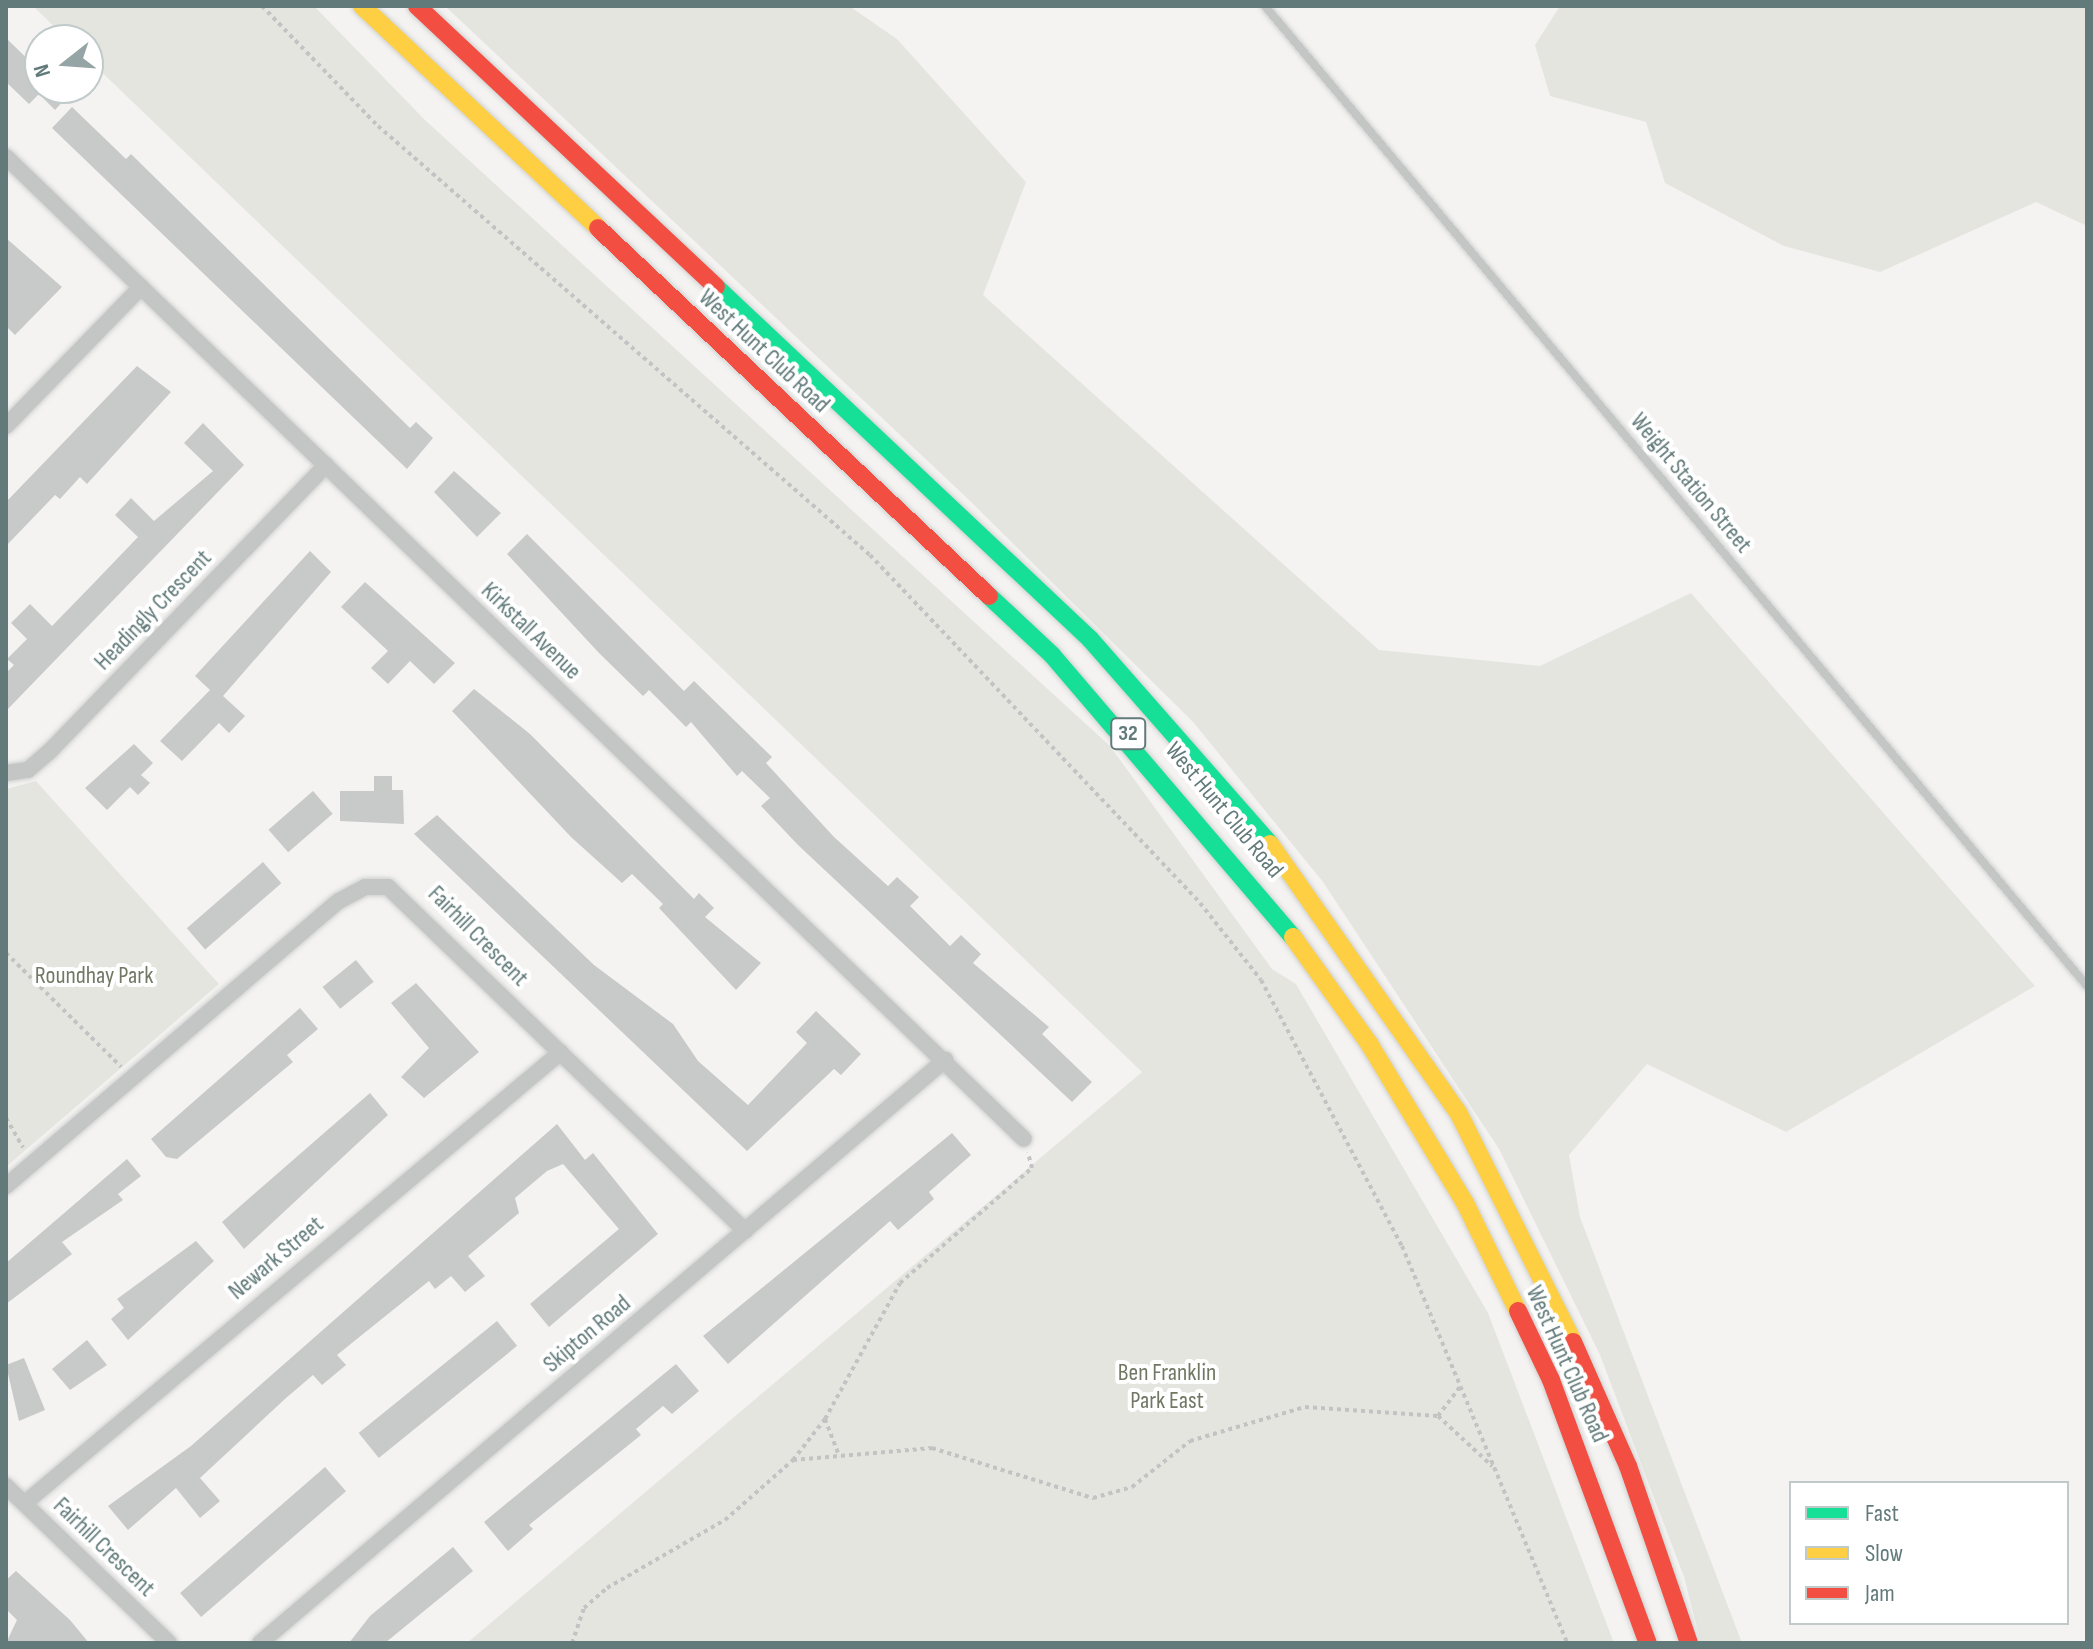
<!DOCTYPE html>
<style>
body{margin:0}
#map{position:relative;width:2093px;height:1649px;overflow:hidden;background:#f4f3f2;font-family:"Sofia Sans Condensed",sans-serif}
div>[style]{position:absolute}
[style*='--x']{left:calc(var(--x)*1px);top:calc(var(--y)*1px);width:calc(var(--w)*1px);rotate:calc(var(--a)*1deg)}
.green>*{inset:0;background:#e5e5e0}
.building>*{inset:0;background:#c8cac9;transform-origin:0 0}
.path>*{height:4px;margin-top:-2px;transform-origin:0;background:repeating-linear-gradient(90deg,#c2c4c4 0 4px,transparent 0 8px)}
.roads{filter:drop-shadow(0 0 2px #cfd0cf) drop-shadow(0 0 2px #cfd0cf)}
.lane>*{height:8px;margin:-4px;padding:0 4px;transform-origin:4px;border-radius:4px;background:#c4c6c6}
.street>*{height:16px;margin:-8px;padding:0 8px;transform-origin:8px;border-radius:8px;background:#c4c6c6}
.fast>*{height:18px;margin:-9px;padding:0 9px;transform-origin:9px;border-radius:9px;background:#16e098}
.slow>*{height:18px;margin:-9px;padding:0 9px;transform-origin:9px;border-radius:9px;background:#ffcf43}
.jam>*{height:18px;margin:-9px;padding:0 9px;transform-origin:9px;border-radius:9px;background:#f24e42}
span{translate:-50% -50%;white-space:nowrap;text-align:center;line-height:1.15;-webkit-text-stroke:8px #fff;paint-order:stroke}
.shield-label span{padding:2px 6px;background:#fff;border:2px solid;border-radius:6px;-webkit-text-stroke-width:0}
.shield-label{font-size:22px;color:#627a7a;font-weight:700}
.street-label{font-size:24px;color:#627a7a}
.park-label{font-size:24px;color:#717864}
.frame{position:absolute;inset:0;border:8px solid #627a7a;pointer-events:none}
.legend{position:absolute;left:1789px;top:1481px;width:280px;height:144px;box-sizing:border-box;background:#fff;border:2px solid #c0caca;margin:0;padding:10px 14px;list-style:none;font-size:24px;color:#627a7a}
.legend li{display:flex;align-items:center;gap:16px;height:40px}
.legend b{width:40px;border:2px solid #c0caca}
.north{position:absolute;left:24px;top:24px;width:80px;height:80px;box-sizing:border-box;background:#fff;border:2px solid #c0caca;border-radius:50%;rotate:253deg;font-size:22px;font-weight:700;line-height:32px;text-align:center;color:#627a7a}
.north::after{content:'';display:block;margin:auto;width:28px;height:36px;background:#95a4a4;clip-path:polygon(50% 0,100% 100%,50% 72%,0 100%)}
</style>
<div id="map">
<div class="green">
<i style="clip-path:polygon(33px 6px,314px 6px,425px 120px,1110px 746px,1272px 969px,1296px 984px,1488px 1313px,1614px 1643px,467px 1643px,1142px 1072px,88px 59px,88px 40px,68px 40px)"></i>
<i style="clip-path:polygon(445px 6px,849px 6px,897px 39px,1026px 182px,983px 295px,1379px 650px,1540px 666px,1691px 593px,2035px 986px,1786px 1132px,1647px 1064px,1569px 1155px,1580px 1217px,1742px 1643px,1701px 1643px,1684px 1577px,1600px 1355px,1499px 1149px,1323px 882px,1194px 723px,968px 499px)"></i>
<i style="clip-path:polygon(1560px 6px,2087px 6px,2087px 226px,2036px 202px,1880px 272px,1784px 246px,1665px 183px,1646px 122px,1550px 96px,1535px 45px)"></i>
<i style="clip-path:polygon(36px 781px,219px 984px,7px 1166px,6px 789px)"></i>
</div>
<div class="building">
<i style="clip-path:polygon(6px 38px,40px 71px,40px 88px,75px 88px,55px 110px,39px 94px,29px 104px,6px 82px)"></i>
<i style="clip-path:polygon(72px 107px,126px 159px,131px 154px,410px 428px,416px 422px,433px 438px,407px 469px,52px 128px)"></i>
<i style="clip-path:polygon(6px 238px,62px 287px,15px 335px,6px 326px)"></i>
<i style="clip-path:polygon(137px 366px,171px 392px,87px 484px,80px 477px,60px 499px,55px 495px,6px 546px,6px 502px)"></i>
<i style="clip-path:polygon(203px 423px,244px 465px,6px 711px,6px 673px,14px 665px,7px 659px,27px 639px,11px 623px,30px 604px,52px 626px,90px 587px,138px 537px,115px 515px,131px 498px,154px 521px,213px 471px,184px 443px)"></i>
<i style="clip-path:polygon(454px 471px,501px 513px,477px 537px,434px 492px)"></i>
<i style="clip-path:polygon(527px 534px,684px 691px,694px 681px,772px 757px,766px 763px,834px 837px,888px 886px,897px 877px,919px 897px,910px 906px,950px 946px,961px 935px,981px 954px,973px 963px,1049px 1027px,1042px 1034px,1092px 1082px,1072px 1102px,798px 845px,761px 806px,770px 798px,742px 771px,737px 776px,691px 722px,686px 727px,649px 690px,643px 696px,599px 653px,507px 554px)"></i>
<i style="clip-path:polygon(310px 551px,331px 572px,223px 696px,245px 716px,229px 733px,219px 723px,182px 761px,160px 741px,210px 690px,195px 676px)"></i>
<i style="clip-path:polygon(365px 582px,455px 663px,434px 684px,410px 661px,388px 684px,371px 668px,388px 651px,341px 607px)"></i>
<i style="clip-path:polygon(474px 689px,530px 734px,694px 899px,699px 893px,714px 908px,705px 917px,761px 963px,736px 990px,659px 908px,663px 904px,632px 874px,622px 883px,571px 837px,452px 711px)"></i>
<i style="clip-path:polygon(134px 744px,153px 763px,141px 775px,150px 783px,138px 795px,130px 787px,107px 810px,85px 788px)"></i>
<i style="clip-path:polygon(374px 776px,392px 776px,392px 790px,403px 790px,404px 824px,340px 821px,340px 791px,374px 791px)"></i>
<i style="left:313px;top:791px;width:30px;height:59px;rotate:49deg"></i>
<i style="clip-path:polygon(437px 815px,594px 965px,673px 1024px,698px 1061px,748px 1105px,807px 1043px,796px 1032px,816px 1011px,861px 1054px,841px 1075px,834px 1069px,747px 1151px,414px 834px)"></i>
<i style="left:263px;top:862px;width:28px;height:101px;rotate:49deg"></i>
<i style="left:356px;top:960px;width:28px;height:43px;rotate:51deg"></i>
<i style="clip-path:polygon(416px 983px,479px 1052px,424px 1098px,401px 1077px,429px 1048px,391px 1003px)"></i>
<i style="clip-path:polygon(300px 1008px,318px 1029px,287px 1055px,293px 1062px,177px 1159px,166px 1157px,151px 1139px)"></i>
<i style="clip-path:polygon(370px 1093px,388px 1115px,244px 1249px,222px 1222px)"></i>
<i style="clip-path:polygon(557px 1124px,585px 1160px,593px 1153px,658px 1234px,549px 1327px,530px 1304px,619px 1229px,563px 1164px,547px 1171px,515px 1198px,519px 1213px,468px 1256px,485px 1276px,471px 1287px,465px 1292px,451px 1276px,435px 1289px,429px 1281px,337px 1355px,346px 1365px,322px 1385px,313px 1375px,286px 1398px,200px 1478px,220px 1501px,200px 1518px,176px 1488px,128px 1530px,108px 1506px,191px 1446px)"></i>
<i style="clip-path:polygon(952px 1133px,971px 1155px,929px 1192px,934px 1199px,898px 1230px,890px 1221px,728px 1364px,703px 1336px)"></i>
<i style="clip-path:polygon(127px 1159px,141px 1176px,118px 1194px,123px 1200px,62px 1242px,72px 1254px,6px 1304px,6px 1263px)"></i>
<i style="clip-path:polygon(196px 1241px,214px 1261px,128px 1340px,111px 1319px,124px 1308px,117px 1299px)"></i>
<i style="left:497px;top:1321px;width:32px;height:178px;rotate:51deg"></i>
<i style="clip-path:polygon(87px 1340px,107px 1365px,70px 1390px,52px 1369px)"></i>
<i style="clip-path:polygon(24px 1358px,45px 1410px,19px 1421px,6px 1365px)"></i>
<i style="clip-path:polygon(676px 1364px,699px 1391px,672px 1414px,663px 1406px,636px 1429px,641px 1435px,529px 1525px,533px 1529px,508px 1551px,484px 1522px)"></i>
<i style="left:325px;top:1467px;width:32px;height:192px;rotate:49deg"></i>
<i style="clip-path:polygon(453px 1547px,473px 1571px,385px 1643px,349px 1643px,370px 1616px)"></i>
<i style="clip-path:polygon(16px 1571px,70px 1620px,89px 1643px,6px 1643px,17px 1620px,6px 1609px,6px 1580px)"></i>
</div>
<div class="path">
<i style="--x:262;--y:6;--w:167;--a:46"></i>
<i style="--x:378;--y:126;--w:653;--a:41.09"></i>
<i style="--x:870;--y:555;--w:480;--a:46.5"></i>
<i style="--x:1200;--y:903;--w:98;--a:51.6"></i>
<i style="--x:1261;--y:980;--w:301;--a:62.1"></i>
<i style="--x:1402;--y:1246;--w:430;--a:67.4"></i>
<i style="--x:6;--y:953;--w:162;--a:44.7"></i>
<i style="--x:6;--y:1118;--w:34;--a:60"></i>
<i style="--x:1438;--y:1416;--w:36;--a:-53"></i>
<i style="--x:825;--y:1419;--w:40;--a:69"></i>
<i style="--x:793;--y:1460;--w:140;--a:-4.9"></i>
<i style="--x:932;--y:1448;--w:169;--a:17.3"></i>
<i style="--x:1093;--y:1498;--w:41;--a:-15.8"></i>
<i style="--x:1132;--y:1487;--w:74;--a:-38.4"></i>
<i style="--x:1190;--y:1441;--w:120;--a:-16.5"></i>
<i style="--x:1305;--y:1407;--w:133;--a:3.9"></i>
<i style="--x:1438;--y:1416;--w:74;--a:42.8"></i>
<i style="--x:572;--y:1643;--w:37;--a:-71"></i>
<i style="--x:584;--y:1608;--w:30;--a:-41"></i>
<i style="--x:607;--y:1588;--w:136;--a:-30"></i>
<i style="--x:725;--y:1520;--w:91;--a:-41.4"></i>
<i style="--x:793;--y:1460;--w:52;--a:-52"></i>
<i style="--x:825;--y:1419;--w:155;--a:-61.1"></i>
<i style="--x:900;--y:1283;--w:175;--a:-41.1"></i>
<i style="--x:1032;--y:1168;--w:16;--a:-105"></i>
</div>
<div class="roads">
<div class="lane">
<i style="--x:1265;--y:6;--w:1279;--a:50.01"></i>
</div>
<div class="street">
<i style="--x:6;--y:157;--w:1414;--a:43.97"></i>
<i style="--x:6;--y:426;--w:194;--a:-45.8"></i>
<i style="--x:6;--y:773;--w:22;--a:-8"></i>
<i style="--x:28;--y:770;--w:28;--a:-41"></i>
<i style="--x:49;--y:752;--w:399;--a:-46"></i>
<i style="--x:6;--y:1186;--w:438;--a:-40.6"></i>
<i style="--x:339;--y:901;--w:30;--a:-28"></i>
<i style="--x:365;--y:887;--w:23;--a:0"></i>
<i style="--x:388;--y:887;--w:496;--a:43.9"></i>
<i style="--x:6;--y:1486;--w:226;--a:43.9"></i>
<i style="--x:25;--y:1503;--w:700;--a:-40.08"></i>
<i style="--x:260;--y:1643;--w:900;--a:-40.4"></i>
</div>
<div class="fast">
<i style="--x:716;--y:287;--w:514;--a:43.26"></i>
<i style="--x:1090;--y:639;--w:273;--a:48.7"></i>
<i style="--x:989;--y:596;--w:86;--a:43.1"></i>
<i style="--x:1052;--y:655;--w:371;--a:49.5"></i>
</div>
<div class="slow">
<i style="--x:362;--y:6;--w:324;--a:43.2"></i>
<i style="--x:1270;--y:844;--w:327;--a:55"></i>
<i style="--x:1458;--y:1112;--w:257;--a:63.4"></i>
<i style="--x:1293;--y:937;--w:133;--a:54.5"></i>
<i style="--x:1370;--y:1045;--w:184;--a:59"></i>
<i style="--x:1465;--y:1203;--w:120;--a:63.9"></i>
</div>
<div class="jam">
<i style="--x:417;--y:6;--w:410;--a:43.2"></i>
<i style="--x:598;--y:228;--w:537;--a:43.26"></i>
<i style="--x:1518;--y:1311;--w:76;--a:64.4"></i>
<i style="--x:1551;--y:1380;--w:280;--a:69.8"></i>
<i style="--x:1573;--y:1342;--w:136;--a:66.1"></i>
<i style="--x:1628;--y:1466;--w:187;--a:71"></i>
</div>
</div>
<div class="shield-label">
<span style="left:1128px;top:734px">32</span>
</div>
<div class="street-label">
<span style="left:764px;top:351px;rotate:43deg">West Hunt Club Road</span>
<span style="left:1691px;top:483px;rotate:50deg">Weight Station Street</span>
<span style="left:153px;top:610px;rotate:-46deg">Headingly Crescent</span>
<span style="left:531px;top:631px;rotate:44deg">Kirkstall Avenue</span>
<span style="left:1224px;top:810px;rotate:50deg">West Hunt Club Road</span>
<span style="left:478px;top:936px;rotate:45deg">Fairhill Crescent</span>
<span style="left:276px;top:1258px;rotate:-40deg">Newark Street</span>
<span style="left:587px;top:1334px;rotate:-40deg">Skipton Road</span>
<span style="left:1567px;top:1364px;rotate:66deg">West Hunt Club Road</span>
<span style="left:104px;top:1547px;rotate:44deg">Fairhill Crescent</span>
</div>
<div class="park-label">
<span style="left:94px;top:976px">Roundhay Park</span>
<span style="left:1167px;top:1387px">Ben Franklin<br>Park East</span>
</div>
<div class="frame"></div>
<ul class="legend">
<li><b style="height:10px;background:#16e098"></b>Fast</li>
<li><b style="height:10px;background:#ffcf43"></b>Slow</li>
<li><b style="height:10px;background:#f24e42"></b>Jam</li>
</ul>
<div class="north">N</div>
</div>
